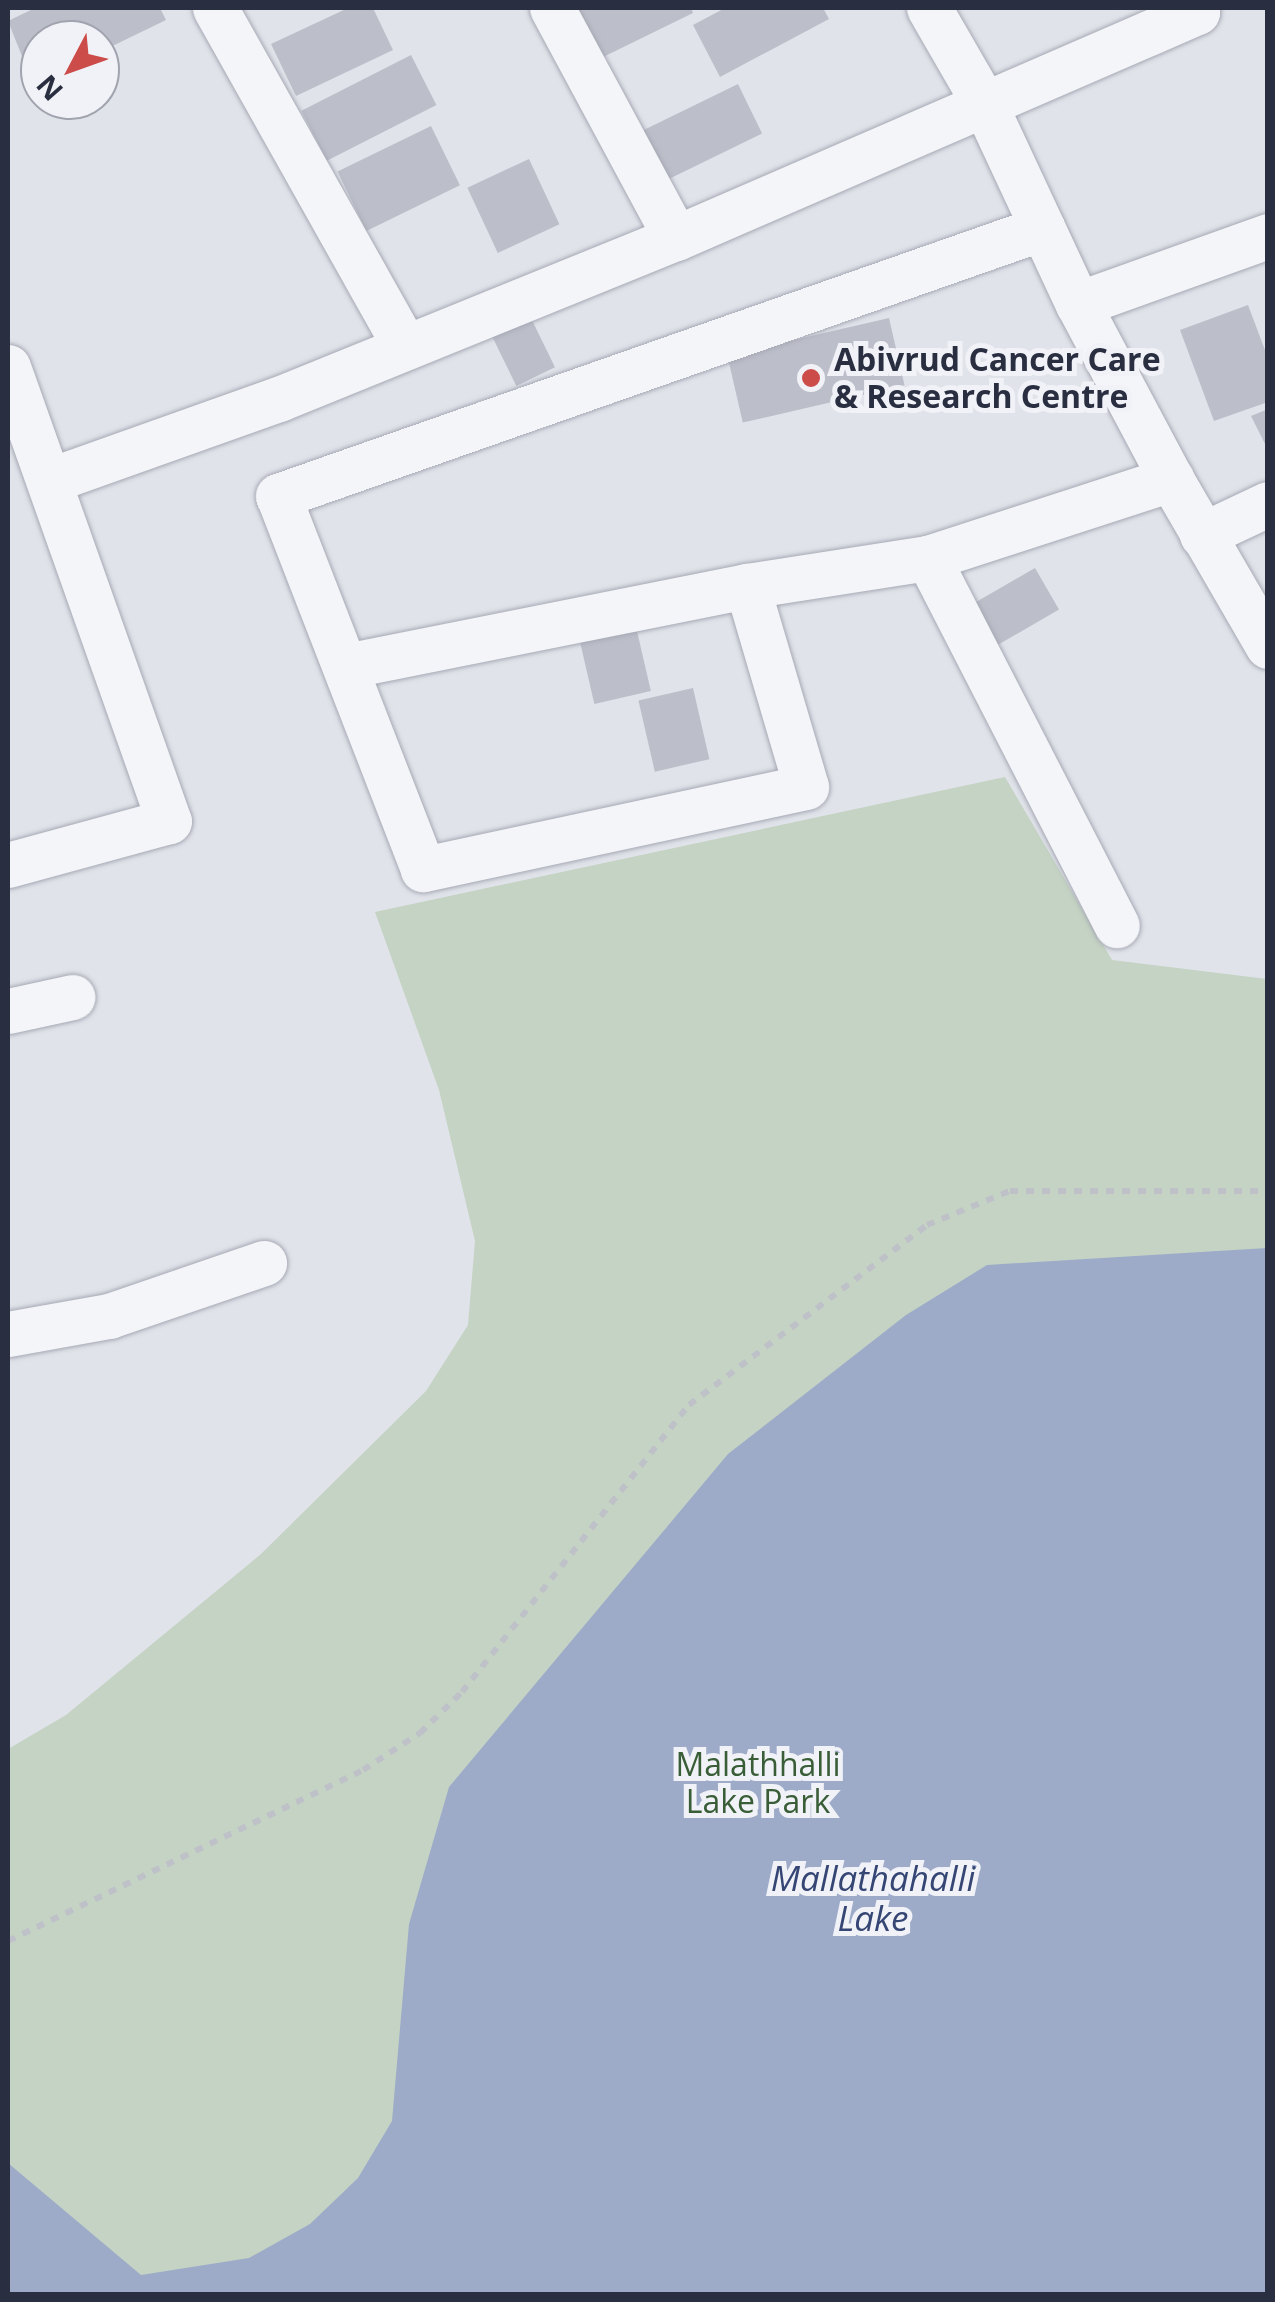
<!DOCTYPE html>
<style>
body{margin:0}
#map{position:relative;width:1275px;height:2302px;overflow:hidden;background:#e1e3ea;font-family:"Open Sans",sans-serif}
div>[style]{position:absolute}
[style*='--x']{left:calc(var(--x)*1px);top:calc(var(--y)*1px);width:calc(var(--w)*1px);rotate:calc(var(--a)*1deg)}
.green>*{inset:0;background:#c4d3c3}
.water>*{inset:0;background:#9dabc9}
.building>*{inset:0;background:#bcbec9;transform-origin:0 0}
.path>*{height:6px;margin-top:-3px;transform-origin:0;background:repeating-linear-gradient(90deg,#bfc1c8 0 8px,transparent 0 16px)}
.roads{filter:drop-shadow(0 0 2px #a6a9b4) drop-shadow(0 0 2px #a6a9b4)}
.street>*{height:45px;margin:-22.5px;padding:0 22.5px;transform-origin:22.5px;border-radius:22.5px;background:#f4f5f8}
.dots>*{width:28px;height:28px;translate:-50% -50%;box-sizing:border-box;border:5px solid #f1f2f7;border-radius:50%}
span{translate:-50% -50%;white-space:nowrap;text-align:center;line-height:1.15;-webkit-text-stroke:10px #f1f2f7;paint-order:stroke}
.poi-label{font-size:32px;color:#2a2e41;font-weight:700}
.left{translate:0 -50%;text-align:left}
.park-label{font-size:32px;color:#385d37}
.water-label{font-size:35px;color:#354674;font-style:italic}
.frame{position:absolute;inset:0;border:10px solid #2a2e41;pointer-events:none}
.north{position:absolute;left:20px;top:20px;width:100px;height:100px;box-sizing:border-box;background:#f1f2f7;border:2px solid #a1a4ae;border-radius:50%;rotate:229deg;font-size:28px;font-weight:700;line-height:40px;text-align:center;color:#2a2e41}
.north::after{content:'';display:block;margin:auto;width:35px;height:45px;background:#cc4c49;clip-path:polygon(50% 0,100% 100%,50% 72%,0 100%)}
</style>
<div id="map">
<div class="green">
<i style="clip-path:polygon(1005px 777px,1112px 960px,1267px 979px,1267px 2294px,8px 2294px,8px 1749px,66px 1715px,261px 1554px,426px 1391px,468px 1325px,475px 1241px,439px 1090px,375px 912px)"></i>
</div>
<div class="water">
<i style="clip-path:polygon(1267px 1248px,1267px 2294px,8px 2294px,8px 2163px,141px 2275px,249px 2258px,310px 2224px,358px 2178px,392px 2121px,409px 1924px,449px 1787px,728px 1454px,906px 1315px,987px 1265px)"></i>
</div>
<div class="building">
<i style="clip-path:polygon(35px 8px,160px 8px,166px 20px,100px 52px,100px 40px,40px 40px,40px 80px,33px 84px,8px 21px)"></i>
<i style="clip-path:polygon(348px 8px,373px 8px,393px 50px,296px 96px,271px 44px)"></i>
<i style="clip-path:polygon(574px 8px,691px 8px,693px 13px,599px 59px)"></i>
<i style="clip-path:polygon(725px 8px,823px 8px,829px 19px,720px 77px,693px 25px)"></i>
<i style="left:411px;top:55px;width:56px;height:123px;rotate:63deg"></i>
<i style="left:738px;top:84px;width:55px;height:110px;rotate:64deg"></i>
<i style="left:431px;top:126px;width:66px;height:104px;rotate:64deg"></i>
<i style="left:529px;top:159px;width:72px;height:68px;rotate:65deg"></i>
<i style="clip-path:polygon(1248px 305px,1268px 358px,1268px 402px,1214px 421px,1180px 330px)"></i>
<i style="left:530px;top:316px;width:57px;height:43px;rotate:64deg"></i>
<i style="left:889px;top:318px;width:69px;height:166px;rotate:77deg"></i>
<i style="clip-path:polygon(1268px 409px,1268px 450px,1251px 416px)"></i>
<i style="left:1035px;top:568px;width:48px;height:73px;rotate:60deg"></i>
<i style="left:634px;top:618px;width:75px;height:58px;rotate:77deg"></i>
<i style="left:693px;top:688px;width:73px;height:56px;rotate:77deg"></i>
</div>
<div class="path">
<i style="--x:8;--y:1941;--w:394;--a:-25.7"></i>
<i style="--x:363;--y:1770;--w:68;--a:-33"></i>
<i style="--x:420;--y:1733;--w:59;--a:-44.3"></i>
<i style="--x:462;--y:1692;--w:366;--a:-51.7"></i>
<i style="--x:689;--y:1405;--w:298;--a:-37.1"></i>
<i style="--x:927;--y:1225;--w:90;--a:-22.3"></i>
<i style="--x:1010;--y:1191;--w:258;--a:0"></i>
</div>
<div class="roads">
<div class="street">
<i style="--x:215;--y:8;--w:386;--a:60.7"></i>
<i style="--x:552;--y:8;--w:261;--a:61.7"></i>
<i style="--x:929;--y:8;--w:112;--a:60"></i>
<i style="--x:985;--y:105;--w:220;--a:65"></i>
<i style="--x:1078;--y:304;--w:198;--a:62"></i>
<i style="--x:1171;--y:479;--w:193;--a:59.9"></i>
<i style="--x:1078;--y:304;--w:202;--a:-19.7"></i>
<i style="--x:8;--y:367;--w:482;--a:70.5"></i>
<i style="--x:169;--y:821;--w:167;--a:164.7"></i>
<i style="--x:51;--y:480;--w:242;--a:-19.6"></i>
<i style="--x:279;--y:399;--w:428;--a:-22.1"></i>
<i style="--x:676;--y:238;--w:568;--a:-23.45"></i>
<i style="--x:1197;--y:12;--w:4;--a:-104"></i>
<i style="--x:1202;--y:535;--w:73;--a:-25.2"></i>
<i style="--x:928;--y:558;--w:413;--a:62.8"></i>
<i style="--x:747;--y:586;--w:209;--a:73.6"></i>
<i style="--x:806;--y:787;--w:392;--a:167.9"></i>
<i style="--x:423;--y:869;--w:400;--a:-111.2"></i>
<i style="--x:278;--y:496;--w:810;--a:-19.33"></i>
<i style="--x:346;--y:666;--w:409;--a:-11.3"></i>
<i style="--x:747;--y:586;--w:183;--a:-8.8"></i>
<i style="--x:928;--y:558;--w:256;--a:-18"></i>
<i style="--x:8;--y:1011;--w:66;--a:-12.3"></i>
<i style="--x:8;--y:1334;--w:103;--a:-10.1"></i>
<i style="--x:109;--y:1316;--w:164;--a:-18.9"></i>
</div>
</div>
<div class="dots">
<i style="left:811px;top:378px;background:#cc4c49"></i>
</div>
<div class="poi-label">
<span class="left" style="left:834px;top:378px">Abivrud Cancer Care<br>&amp; Research Centre</span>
</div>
<div class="park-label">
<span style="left:758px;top:1783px">Malathhalli<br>Lake Park</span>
</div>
<div class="water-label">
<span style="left:873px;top:1898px">Mallathahalli<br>Lake</span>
</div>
<div class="frame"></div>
<div class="north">N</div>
</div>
